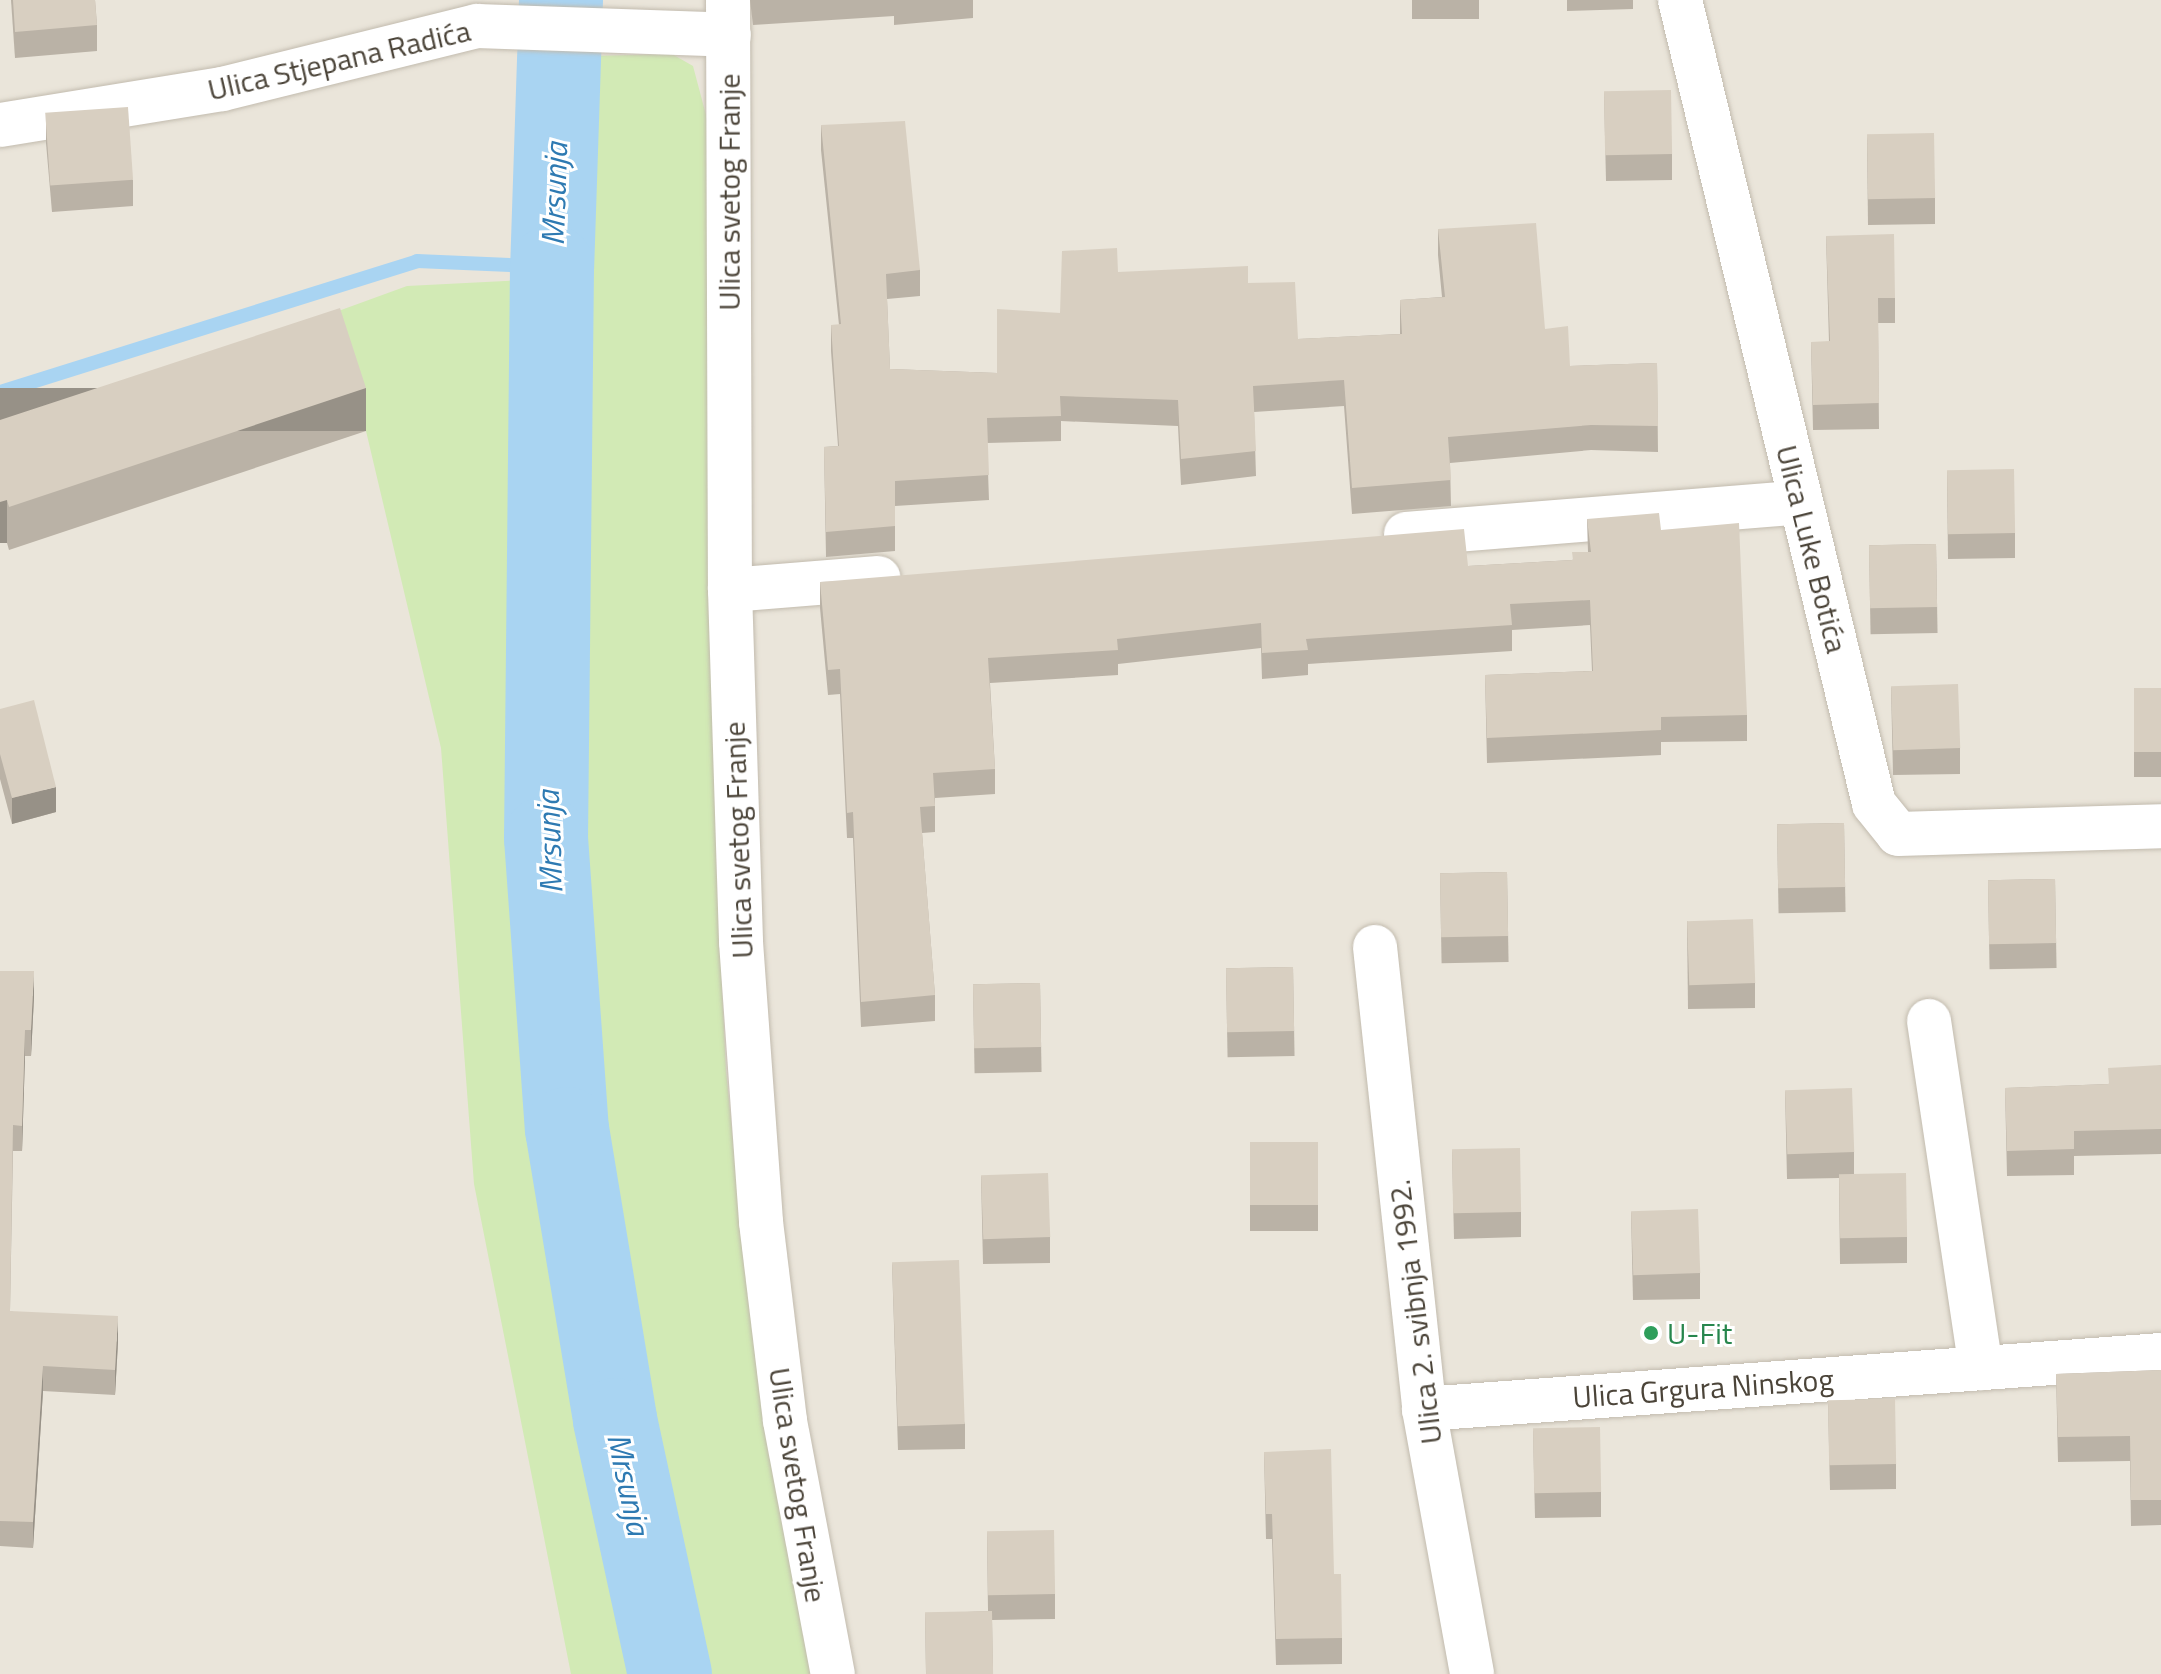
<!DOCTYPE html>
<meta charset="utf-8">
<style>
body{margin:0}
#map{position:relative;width:2161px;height:1674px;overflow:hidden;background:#f6f3ec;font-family:"Titillium Web",sans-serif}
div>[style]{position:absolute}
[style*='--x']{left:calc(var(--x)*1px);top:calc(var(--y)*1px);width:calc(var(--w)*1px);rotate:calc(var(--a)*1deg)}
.residential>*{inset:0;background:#eae5da;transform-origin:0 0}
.green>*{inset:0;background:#d2eab5}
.stream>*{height:14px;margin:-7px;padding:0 7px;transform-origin:7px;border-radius:7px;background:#a9d4f2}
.river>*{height:84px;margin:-42px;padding:0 42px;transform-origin:42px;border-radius:42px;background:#a9d4f2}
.roads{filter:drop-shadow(0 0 2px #c2bbae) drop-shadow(0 0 2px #c2bbae)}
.minor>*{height:44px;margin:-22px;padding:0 22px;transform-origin:22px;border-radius:22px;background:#fff}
.wall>*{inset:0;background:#bab2a6;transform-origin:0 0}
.shaded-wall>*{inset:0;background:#979187;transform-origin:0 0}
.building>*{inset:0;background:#d8cfc1;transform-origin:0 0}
.dots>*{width:22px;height:22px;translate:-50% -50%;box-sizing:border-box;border:4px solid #fff;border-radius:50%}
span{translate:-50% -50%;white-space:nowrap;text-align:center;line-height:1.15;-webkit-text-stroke:6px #fff;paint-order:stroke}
.street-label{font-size:30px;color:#4b4439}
.leisure-label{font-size:30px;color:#27864d}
.left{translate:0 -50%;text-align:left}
.water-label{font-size:32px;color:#2e7ab2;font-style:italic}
</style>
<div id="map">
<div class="residential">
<i style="left:0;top:0;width:2161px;height:1674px"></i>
</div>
<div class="green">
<i style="clip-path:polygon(672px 54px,693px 66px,710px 130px,716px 857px,726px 1070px,743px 1241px,816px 1674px,705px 1674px,603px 1155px,583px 849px,589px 56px)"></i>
<i style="clip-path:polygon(523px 280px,518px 515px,523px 997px,555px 1260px,642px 1674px,571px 1674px,474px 1184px,441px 748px,366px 431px,340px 352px,0 434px,407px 286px)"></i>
</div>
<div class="stream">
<i style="--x:0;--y:392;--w:437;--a:-17.4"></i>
<i style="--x:417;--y:261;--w:135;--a:2.5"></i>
</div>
<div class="river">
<i style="--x:561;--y:0;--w:267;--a:91.9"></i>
<i style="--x:552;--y:267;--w:571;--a:90.6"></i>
<i style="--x:546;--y:838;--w:292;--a:85.9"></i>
<i style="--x:567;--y:1129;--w:295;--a:80.6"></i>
<i style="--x:615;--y:1420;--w:260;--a:77.8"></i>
</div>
<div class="roads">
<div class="minor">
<i style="--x:728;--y:0;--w:590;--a:89.81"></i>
<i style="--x:730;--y:590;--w:352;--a:88.2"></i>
<i style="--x:741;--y:942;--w:281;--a:85.9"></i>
<i style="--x:761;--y:1222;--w:200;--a:83.1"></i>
<i style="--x:785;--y:1421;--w:258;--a:79.3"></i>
<i style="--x:1680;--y:0;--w:827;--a:76.43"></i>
<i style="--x:1874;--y:804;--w:38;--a:51"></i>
<i style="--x:1898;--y:834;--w:263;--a:-1.7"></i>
<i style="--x:0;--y:125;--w:225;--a:-9.2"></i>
<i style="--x:222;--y:89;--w:263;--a:-13.9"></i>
<i style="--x:477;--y:26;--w:252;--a:2"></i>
<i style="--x:1406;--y:534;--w:395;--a:-4.6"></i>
<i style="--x:730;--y:590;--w:149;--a:-4.6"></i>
<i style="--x:1375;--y:947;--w:465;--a:83.9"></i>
<i style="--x:1424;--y:1409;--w:269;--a:79.7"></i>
<i style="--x:1929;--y:1021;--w:351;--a:81.5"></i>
<i style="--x:1424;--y:1409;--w:739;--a:-4.19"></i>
</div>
</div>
<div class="wall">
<i style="clip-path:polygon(11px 0,95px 0,97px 25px,97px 51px,15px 58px)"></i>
<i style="clip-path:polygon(750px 0,973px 0,973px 18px,894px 25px,894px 16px,753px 25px)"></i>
<i style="left:1412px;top:0;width:67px;height:19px"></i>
<i style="clip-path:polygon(1567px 0,1633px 0,1633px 9px,1567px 11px)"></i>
<i style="clip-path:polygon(1604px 93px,1672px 154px,1672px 180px,1606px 181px)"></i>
<i style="clip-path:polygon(46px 117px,133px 180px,133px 206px,52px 212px,46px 143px)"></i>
<i style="clip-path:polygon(821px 125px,920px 270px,920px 296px,887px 299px,890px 369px,997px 373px,1060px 313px,1118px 272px,1248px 283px,1298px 339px,1400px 334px,1400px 300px,1442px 297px,1438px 255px,1438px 229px,1545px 329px,1570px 366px,1657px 363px,1658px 452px,1591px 450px,1450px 463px,1451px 506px,1352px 514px,1344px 406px,1254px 412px,1256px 476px,1181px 485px,1178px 426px,1061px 421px,1061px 441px,987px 443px,989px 500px,895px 506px,895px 551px,826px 557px,824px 447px,838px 446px,831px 351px,831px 325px,839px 325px,821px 150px)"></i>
<i style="clip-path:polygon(1867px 137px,1935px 198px,1935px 224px,1868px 225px)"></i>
<i style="clip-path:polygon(1826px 236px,1895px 298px,1895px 323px,1878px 323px,1879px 429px,1813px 430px,1811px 342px,1829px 342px)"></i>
<i style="clip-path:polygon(0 420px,366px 431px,9px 550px,7px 543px)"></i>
<i style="clip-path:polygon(1947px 471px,2015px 533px,2015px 558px,1948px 559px)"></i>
<i style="clip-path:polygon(1587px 519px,1661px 530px,1747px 715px,1747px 741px,1661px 742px,1661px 755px,1487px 763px,1485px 675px,1592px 671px,1590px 625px,1512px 630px,1512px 651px,1308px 664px,1308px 675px,1262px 679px,1261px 648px,1118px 664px,1118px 675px,990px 683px,995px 769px,995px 794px,935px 798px,935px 832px,922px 833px,935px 995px,935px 1021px,861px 1027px,853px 838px,847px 838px,840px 694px,828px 695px,820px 608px,820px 582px,1468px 566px,1572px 560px,1588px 552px)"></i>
<i style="left:1936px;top:544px;width:89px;height:67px;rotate:89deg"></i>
<i style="clip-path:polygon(1891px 687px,1960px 748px,1960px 774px,1893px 775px)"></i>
<i style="left:2161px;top:688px;width:89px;height:27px;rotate:90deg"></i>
<i style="clip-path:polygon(0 709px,56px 812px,12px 824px,0 779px)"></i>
<i style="left:1844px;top:823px;width:89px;height:67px;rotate:89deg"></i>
<i style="left:1507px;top:872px;width:90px;height:67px;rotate:89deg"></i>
<i style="left:2055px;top:879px;width:89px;height:67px;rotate:89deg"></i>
<i style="clip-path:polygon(1687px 921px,1755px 983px,1755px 1008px,1688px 1009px)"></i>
<i style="left:1293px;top:967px;width:89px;height:67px;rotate:89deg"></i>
<i style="clip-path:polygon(0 971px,34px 997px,31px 1056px,25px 1056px,22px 1151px,13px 1151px,10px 1311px,118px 1342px,115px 1395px,43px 1391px,33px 1548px,0 1546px)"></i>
<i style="left:1040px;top:983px;width:89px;height:67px;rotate:89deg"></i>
<i style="clip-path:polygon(2161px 1065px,2161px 1154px,2074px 1156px,2074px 1175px,2007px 1176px,2005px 1088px,2108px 1084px)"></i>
<i style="clip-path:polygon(1785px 1091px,1854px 1152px,1854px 1175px,1907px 1237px,1907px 1263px,1840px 1264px,1839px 1178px,1787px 1179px)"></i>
<i style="left:1318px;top:1142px;width:89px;height:68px;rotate:90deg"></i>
<i style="clip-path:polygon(1452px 1151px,1521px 1212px,1521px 1237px,1454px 1239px)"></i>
<i style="clip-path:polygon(981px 1176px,1050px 1237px,1050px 1263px,983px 1264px)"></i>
<i style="clip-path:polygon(1631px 1212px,1700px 1273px,1700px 1299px,1633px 1300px)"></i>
<i style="clip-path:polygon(892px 1263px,965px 1424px,965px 1449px,898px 1450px)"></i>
<i style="clip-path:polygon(2161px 1370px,2161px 1525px,2131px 1526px,2130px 1461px,2058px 1462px,2056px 1374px)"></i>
<i style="clip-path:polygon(1828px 1403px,1896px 1464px,1896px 1489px,1830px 1490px)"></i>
<i style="clip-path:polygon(1533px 1430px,1601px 1492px,1601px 1517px,1535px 1518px)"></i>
<i style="clip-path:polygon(1264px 1452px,1334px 1574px,1342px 1638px,1342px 1664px,1276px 1665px,1272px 1539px,1266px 1539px)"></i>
<i style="clip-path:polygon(987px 1533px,1055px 1594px,1055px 1619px,992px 1620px,993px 1674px,926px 1674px,925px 1614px,988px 1611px)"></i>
</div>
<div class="shaded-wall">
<i style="left:366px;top:388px;width:43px;height:376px;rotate:90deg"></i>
<i style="left:7px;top:500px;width:43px;height:7px;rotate:90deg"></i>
<i style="clip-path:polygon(56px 787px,56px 812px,12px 824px,12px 798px)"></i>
<i style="clip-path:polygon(34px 971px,34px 997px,31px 1056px,31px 1030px)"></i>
<i style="clip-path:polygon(25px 1030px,25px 1056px,22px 1151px,22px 1126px)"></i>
<i style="clip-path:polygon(118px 1316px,118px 1342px,115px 1395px,115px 1370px)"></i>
<i style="clip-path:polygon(43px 1366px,43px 1391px,33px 1548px,33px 1522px)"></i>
</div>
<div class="building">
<i style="clip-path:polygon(13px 0,95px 0,97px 25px,15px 32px)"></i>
<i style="left:1671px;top:90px;width:64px;height:67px;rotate:89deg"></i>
<i style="left:128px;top:107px;width:73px;height:83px;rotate:86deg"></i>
<i style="clip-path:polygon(905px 121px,920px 270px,886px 274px,890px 369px,997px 373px,997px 309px,1060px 313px,1062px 251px,1117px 248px,1118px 272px,1248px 266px,1248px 283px,1295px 282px,1298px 339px,1402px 334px,1400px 300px,1445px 297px,1438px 229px,1536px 223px,1545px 329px,1568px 326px,1570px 366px,1657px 363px,1658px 426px,1591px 425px,1448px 437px,1451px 480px,1352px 488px,1344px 380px,1253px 386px,1256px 451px,1181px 459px,1178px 400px,1060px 396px,1061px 416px,987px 418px,989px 475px,895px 481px,895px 526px,826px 532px,824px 447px,839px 446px,831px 325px,841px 324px,821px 125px)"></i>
<i style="left:1934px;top:133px;width:65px;height:67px;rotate:89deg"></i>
<i style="clip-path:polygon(1894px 234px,1895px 298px,1878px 298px,1879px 403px,1813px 405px,1811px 342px,1830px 341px,1826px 236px)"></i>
<i style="clip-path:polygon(340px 308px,366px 388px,9px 507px,7px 500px,0 502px,0 420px)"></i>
<i style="left:2014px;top:469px;width:64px;height:67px;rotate:89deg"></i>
<i style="clip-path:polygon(1659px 513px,1661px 530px,1739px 523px,1747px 715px,1661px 717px,1661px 730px,1487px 738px,1485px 675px,1593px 671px,1590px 600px,1510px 604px,1512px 625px,1306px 639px,1308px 650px,1262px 653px,1261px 623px,1117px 639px,1118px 650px,988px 658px,995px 769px,933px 773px,935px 806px,920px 807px,935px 995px,861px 1002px,853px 812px,847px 813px,840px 669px,828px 670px,820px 582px,1464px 529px,1468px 566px,1573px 560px,1572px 552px,1591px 552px,1587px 519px)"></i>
<i style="left:1936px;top:544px;width:63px;height:67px;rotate:89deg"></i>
<i style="left:1958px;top:684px;width:64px;height:67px;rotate:88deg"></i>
<i style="left:2161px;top:688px;width:64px;height:27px;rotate:90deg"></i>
<i style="clip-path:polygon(34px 700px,56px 787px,12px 798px,0 754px,0 709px)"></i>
<i style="left:1844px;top:823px;width:64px;height:67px;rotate:89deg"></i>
<i style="left:1507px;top:872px;width:64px;height:67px;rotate:89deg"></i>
<i style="left:2055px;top:879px;width:64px;height:67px;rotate:89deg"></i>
<i style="left:1753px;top:919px;width:64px;height:66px;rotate:88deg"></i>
<i style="left:1293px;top:967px;width:64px;height:67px;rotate:89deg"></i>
<i style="clip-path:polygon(0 971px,34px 971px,31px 1030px,25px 1030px,22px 1126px,13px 1125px,10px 1311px,118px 1316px,115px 1370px,43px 1366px,33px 1522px,0 1521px)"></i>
<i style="left:1040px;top:983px;width:64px;height:67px;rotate:89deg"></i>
<i style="clip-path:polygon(2161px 1065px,2161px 1129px,2074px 1131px,2074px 1149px,2007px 1151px,2005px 1088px,2109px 1084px,2108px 1068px)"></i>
<i style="left:1852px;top:1088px;width:64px;height:67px;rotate:88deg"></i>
<i style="left:1318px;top:1142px;width:63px;height:68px;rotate:90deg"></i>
<i style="left:1520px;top:1148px;width:64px;height:68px;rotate:89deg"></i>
<i style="left:1048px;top:1173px;width:64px;height:67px;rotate:88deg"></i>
<i style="left:1906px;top:1173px;width:64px;height:67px;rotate:89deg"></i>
<i style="left:1698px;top:1209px;width:64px;height:67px;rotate:88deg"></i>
<i style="left:959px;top:1260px;width:164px;height:67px;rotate:88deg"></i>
<i style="clip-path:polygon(2161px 1370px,2161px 1500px,2131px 1500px,2130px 1436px,2058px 1437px,2056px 1374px)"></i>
<i style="left:1895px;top:1399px;width:65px;height:67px;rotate:89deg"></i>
<i style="left:1600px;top:1427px;width:65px;height:67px;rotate:89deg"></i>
<i style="clip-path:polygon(1331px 1449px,1334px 1574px,1341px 1574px,1342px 1638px,1276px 1639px,1272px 1514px,1266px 1514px,1264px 1452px)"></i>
<i style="left:1054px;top:1530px;width:64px;height:67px;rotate:89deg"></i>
<i style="left:992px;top:1611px;width:63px;height:67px;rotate:89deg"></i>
</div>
<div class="dots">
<i style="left:1651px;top:1333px;background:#2e9e5b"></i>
</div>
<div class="street-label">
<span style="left:339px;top:60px;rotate:-13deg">Ulica Stjepana Radića</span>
<span style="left:729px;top:192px;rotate:-90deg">Ulica svetog Franje</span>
<span style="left:1812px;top:549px;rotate:76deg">Ulica Luke Botića</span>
<span style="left:738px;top:840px;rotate:-92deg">Ulica svetog Franje</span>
<span style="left:1415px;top:1312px;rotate:-97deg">Ulica 2. svibnja 1992.</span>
<span style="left:1703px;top:1388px;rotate:-4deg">Ulica Grgura Ninskog</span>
<span style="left:798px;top:1485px;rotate:81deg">Ulica svetog Franje</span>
</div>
<div class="leisure-label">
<span class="left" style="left:1667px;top:1333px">U-Fit</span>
</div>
<div class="water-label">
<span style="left:554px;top:194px;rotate:-88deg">Mrsunja</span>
<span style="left:549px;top:842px;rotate:-92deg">Mrsunja</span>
<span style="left:629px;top:1484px;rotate:78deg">Mrsunja</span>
</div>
</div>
